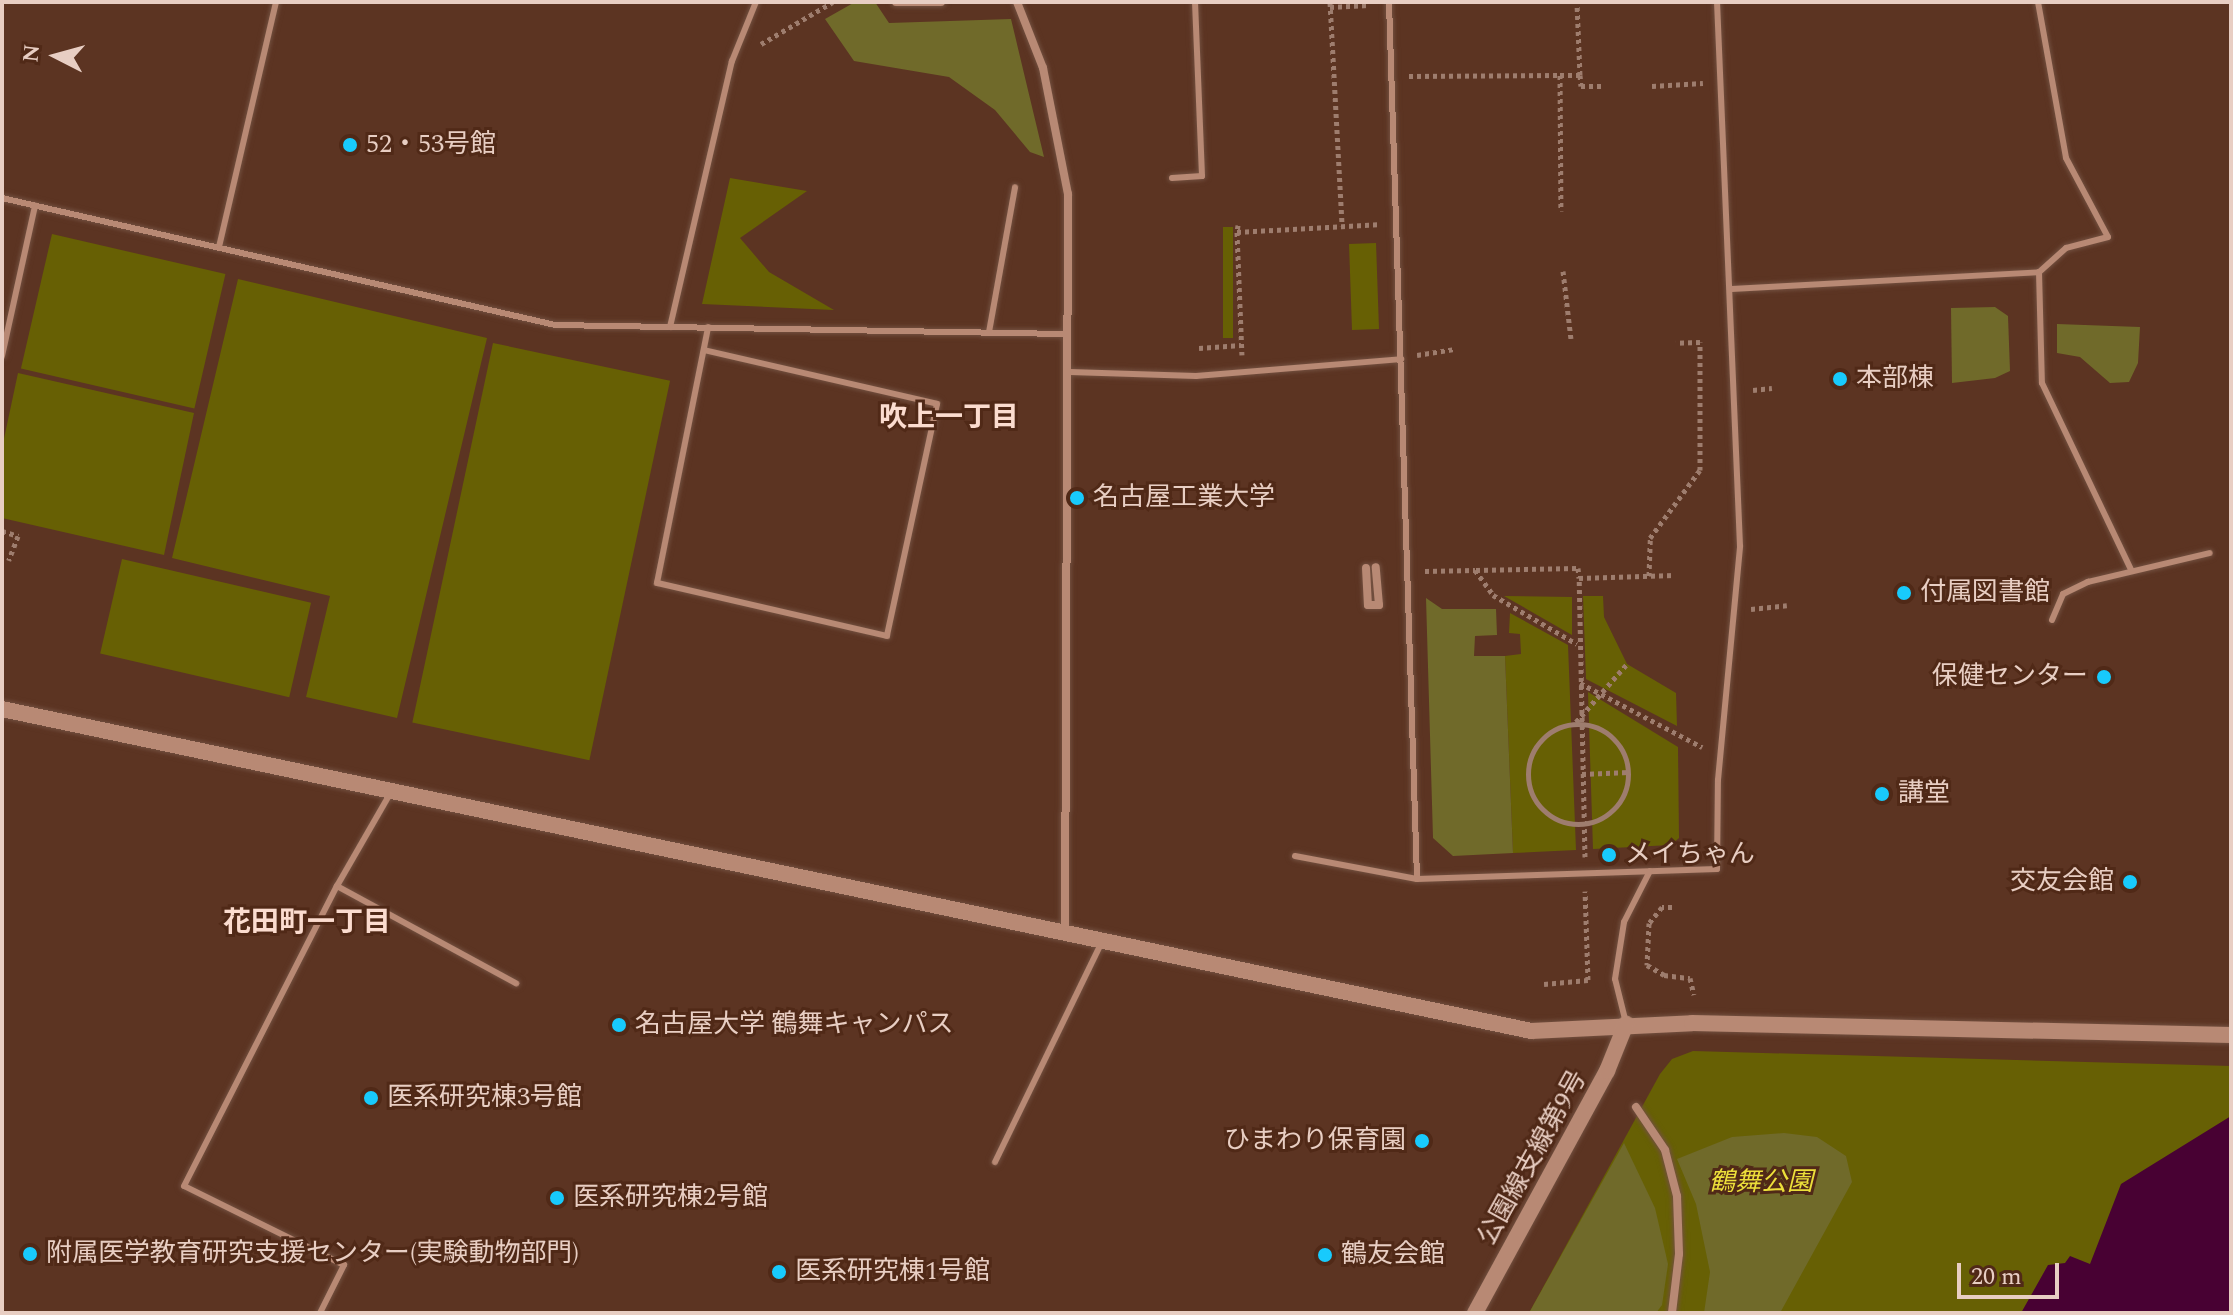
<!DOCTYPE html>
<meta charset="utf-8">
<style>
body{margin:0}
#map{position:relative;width:2233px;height:1315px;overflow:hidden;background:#5c3422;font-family:Spectral,"Noto Sans JP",serif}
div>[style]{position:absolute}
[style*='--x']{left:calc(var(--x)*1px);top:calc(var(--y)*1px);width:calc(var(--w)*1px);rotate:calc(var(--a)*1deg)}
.green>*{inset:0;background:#676004;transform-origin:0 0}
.forest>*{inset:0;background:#706a2a}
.water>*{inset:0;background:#480133}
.path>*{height:5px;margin-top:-2.5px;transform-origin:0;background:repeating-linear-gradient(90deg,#9e7d6e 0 4px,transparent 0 8px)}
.roads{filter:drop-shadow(0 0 2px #725040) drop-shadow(0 0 2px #725040)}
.lane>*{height:6px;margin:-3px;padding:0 3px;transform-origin:3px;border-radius:3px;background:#b88974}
.street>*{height:8px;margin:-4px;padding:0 4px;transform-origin:4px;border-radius:4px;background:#b88974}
.secondary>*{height:16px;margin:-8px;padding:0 8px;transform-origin:8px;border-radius:8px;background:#b88974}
.path-bridge>*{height:5px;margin-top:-2.5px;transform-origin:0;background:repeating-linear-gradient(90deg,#9e7d6e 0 4px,transparent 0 8px)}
.path-bridge>.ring{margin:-2.5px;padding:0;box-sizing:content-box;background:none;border:5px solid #9e7d6e;border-radius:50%}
.dots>*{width:22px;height:22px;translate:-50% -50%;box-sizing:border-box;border:4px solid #502917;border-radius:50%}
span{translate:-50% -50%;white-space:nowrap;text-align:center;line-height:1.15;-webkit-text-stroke:6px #502917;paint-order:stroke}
.poi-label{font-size:26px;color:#e8cec3}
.left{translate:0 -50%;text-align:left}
.right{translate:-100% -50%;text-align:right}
.street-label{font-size:26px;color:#e8cec3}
.park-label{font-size:26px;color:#ecdf3a;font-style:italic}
.neighbourhood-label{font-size:28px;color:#fbdccf;font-weight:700}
.frame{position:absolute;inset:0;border:4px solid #e8cec3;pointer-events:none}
.north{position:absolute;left:16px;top:16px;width:80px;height:80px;-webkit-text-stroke:6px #502917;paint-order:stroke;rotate:276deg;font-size:22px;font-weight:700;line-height:32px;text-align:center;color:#e8cec3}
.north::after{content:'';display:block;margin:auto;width:28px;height:36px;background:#e8cec3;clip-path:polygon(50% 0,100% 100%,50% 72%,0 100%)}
.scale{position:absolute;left:1957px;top:1263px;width:102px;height:36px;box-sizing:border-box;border:4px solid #e8cec3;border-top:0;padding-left:10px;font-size:24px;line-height:28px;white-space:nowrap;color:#e8cec3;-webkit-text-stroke:6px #502917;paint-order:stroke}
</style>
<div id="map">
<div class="green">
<i style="clip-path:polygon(730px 178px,807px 191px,740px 238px,769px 272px,834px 310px,702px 304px)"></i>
<i style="left:1223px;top:227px;width:10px;height:111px"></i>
<i style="left:52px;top:234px;width:178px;height:138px;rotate:13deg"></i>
<i style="left:1376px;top:243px;width:86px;height:27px;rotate:88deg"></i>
<i style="clip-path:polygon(238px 279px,487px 338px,397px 718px,306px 697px,330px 596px,172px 558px)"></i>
<i style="left:493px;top:343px;width:181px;height:388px;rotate:12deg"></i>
<i style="clip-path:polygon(18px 373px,194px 413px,164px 555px,2px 518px,2px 448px)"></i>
<i style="left:122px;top:559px;width:194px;height:97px;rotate:13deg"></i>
<i style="clip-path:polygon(1504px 596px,1572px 597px,1572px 635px)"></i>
<i style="clip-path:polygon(1583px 596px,1603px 596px,1604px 617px,1627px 664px,1676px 693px,1677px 726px,1586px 679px)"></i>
<i style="clip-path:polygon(1510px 613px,1568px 645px,1576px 850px,1513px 853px,1505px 656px,1521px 654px,1520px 634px,1509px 633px)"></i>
<i style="clip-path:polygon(1588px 692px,1678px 747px,1679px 838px,1671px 845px,1593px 849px)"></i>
<i style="clip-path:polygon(1693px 1051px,2231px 1066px,2231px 1313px,1529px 1313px,1660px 1074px,1672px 1059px)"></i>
</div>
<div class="forest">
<i style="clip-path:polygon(855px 2px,875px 2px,889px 23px,1011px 19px,1044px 157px,1030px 152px,995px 110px,949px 77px,854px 61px,825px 19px)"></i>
<i style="clip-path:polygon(1995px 307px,2008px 316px,2010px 371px,1995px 378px,1952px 383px,1951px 308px)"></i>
<i style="clip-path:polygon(2057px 324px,2140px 327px,2138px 363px,2129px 382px,2110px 383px,2080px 357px,2057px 353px)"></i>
<i style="clip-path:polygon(1426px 598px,1442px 609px,1496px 609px,1497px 635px,1475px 636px,1474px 656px,1505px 656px,1513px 853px,1453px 856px,1433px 838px)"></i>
<i style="clip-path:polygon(1784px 1133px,1817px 1137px,1846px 1156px,1852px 1182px,1780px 1313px,1704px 1313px,1710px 1272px,1696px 1204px,1677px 1159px,1732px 1137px)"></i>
<i style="clip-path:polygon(1624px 1143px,1655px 1208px,1668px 1264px,1662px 1305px,1656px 1313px,1529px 1313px)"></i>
</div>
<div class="water">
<i style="clip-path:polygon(2231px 1116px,2231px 1313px,2021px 1313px,2048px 1265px,2065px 1263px,2070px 1256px,2090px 1264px,2121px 1184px)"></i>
</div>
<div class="path">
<i style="--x:1330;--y:2;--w:224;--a:86.9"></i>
<i style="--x:1330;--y:7;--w:39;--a:-3"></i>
<i style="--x:761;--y:44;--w:83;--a:-30.3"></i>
<i style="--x:1560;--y:75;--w:20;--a:0"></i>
<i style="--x:1580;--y:75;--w:73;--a:-92.4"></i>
<i style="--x:1580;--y:75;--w:11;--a:85"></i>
<i style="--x:1581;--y:86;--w:21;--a:0"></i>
<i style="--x:1409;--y:76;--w:151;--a:-0.4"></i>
<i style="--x:1560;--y:75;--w:136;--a:89.6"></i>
<i style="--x:1652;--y:86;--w:51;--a:-3.4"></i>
<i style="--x:1238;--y:225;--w:7;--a:98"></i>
<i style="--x:1237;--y:232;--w:141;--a:-3.2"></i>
<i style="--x:1237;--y:232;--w:123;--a:87.7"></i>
<i style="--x:1563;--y:271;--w:68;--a:83.3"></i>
<i style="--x:1199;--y:348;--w:42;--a:-4.1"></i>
<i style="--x:1417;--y:355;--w:39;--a:-9"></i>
<i style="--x:1753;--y:390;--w:19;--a:-6"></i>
<i style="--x:2;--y:531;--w:17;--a:17"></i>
<i style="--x:18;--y:536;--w:26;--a:111"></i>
<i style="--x:1476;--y:570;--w:102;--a:-1.1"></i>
<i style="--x:1578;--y:568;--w:10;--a:84"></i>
<i style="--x:1425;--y:571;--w:50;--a:-1.1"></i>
<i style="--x:1475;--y:570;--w:31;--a:54"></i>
<i style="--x:1493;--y:595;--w:97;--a:30.3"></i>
<i style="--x:1649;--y:576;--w:38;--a:-88"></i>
<i style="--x:1650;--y:538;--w:84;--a:-53.7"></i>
<i style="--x:1700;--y:470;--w:128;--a:-90"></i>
<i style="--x:1700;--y:342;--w:24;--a:178"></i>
<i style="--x:1751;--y:609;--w:36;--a:-6"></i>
<i style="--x:1580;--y:683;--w:138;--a:27.7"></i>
<i style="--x:1582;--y:774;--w:47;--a:-2.4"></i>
<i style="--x:1585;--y:857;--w:279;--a:-91.2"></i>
<i style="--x:1579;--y:578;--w:96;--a:-1.8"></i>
<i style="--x:1672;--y:907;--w:10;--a:180"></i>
<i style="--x:1662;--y:907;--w:21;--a:129"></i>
<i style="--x:1649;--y:923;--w:42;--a:92.7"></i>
<i style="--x:1647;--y:965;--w:20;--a:30"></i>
<i style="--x:1664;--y:975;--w:26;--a:7"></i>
<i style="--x:1690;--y:978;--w:17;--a:77"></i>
<i style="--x:1544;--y:984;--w:44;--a:-5.2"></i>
<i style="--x:1588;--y:980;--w:89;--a:-91.9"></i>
</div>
<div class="roads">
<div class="lane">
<i style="--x:1389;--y:2;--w:877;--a:88.17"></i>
<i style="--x:2038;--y:2;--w:158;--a:79.8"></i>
<i style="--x:2066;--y:158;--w:89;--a:62"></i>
<i style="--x:2108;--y:237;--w:43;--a:165.3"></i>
<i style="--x:2066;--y:248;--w:36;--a:138"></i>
<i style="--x:2039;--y:272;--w:111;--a:88.5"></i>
<i style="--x:2042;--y:383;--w:207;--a:64.5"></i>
<i style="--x:1172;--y:178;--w:30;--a:-4"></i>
<i style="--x:1202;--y:176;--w:174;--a:-92.3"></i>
<i style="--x:2;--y:198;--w:567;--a:12.93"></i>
<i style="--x:555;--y:325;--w:513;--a:1.01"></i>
<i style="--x:219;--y:247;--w:252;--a:-76.9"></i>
<i style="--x:1730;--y:289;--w:309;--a:-3.1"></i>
<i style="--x:670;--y:327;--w:273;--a:-76.9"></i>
<i style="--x:732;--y:61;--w:64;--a:-67.9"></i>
<i style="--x:989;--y:332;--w:147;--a:-79.8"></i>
<i style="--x:704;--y:350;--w:239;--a:13"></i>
<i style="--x:937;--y:404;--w:237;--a:102.2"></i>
<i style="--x:887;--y:636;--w:236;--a:-167"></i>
<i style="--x:657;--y:583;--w:261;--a:-78.7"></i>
<i style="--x:2;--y:356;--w:154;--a:-77.6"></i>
<i style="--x:1070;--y:372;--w:126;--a:1.8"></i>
<i style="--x:1196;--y:376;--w:206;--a:-4.7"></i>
<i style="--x:2052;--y:620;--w:28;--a:-67"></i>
<i style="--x:2063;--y:594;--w:28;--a:-26"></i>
<i style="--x:2088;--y:582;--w:125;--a:-13.4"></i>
<i style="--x:1295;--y:856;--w:124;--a:10.7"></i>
<i style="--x:1417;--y:879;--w:300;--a:-1.9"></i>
<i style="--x:1717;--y:869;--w:89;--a:-89.4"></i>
<i style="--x:1718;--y:780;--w:235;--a:-84.6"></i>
<i style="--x:1740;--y:546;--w:544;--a:-92.42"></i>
<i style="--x:337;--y:886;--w:108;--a:-60.1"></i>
<i style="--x:1626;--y:1023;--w:45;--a:-104"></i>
<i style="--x:1615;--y:979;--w:58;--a:-81"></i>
<i style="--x:1624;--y:922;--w:57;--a:-63"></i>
<i style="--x:995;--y:1162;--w:242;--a:-64.1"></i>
<i style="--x:320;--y:1313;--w:54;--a:-63.4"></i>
<i style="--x:344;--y:1265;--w:178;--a:-153.7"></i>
<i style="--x:184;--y:1186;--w:337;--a:-63"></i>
<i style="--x:337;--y:886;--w:204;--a:28.5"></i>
</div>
<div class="street">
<i style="--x:896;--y:2;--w:45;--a:0"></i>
<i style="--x:1017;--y:2;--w:71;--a:68.5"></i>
<i style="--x:1043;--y:68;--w:128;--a:78.8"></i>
<i style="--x:1068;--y:194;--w:739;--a:90.23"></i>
<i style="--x:1366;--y:568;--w:37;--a:87"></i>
<i style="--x:1368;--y:605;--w:11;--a:0"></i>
<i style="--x:1379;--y:605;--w:38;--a:-95"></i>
<i style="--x:1636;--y:1107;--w:52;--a:56"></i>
<i style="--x:1665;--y:1150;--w:48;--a:75.4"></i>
<i style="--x:1677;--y:1196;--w:58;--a:88"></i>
<i style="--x:1679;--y:1254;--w:59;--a:96.8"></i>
</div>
<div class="secondary">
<i style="--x:2;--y:709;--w:1563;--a:11.89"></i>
<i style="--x:1531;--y:1031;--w:161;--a:-2.8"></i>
<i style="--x:1692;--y:1023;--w:539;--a:1.28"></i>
<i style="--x:1475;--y:1313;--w:276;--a:-61.4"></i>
<i style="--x:1607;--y:1071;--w:51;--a:-68"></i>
</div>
</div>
<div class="path-bridge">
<i style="--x:1576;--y:722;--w:77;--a:-48.7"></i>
<i class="ring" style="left:1528px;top:724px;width:95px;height:95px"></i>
</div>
<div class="dots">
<i style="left:350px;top:145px;background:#18cafc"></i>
<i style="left:1840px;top:379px;background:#18cafc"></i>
<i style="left:1077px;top:498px;background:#18cafc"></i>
<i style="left:1904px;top:593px;background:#18cafc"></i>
<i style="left:2104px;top:677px;background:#18cafc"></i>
<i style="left:1882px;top:794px;background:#18cafc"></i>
<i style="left:1609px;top:855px;background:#18cafc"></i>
<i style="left:2130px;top:882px;background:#18cafc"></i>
<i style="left:619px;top:1025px;background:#18cafc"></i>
<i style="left:371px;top:1098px;background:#18cafc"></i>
<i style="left:1422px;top:1141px;background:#18cafc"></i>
<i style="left:557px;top:1198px;background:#18cafc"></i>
<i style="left:30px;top:1254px;background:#18cafc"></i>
<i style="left:1325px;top:1255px;background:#18cafc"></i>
<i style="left:779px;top:1272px;background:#18cafc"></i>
</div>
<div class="poi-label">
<span class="left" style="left:366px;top:145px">52・53号館</span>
<span class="left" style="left:1856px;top:379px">本部棟</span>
<span class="left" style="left:1093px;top:498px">名古屋工業大学</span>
<span class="left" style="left:1920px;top:593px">付属図書館</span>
<span class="right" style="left:2088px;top:677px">保健センター</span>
<span class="left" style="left:1898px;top:794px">講堂</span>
<span class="left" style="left:1625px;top:855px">メイちゃん</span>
<span class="right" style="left:2114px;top:882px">交友会館</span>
<span class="left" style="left:635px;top:1025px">名古屋大学 鶴舞キャンパス</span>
<span class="left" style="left:387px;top:1098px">医系研究棟3号館</span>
<span class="right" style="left:1406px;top:1141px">ひまわり保育園</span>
<span class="left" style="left:573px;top:1198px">医系研究棟2号館</span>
<span class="left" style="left:46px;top:1254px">附属医学教育研究支援センター(実験動物部門)</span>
<span class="left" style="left:1341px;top:1255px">鶴友会館</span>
<span class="left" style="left:795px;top:1272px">医系研究棟1号館</span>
</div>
<div class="street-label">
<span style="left:1533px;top:1158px;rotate:-61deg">公園線支線第9号</span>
</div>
<div class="park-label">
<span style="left:1761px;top:1183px">鶴舞公園</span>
</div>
<div class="neighbourhood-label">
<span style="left:949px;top:418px">吹上一丁目</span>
<span style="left:307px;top:923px">花田町一丁目</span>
</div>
<div class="frame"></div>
<div class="north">N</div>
<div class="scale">20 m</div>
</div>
